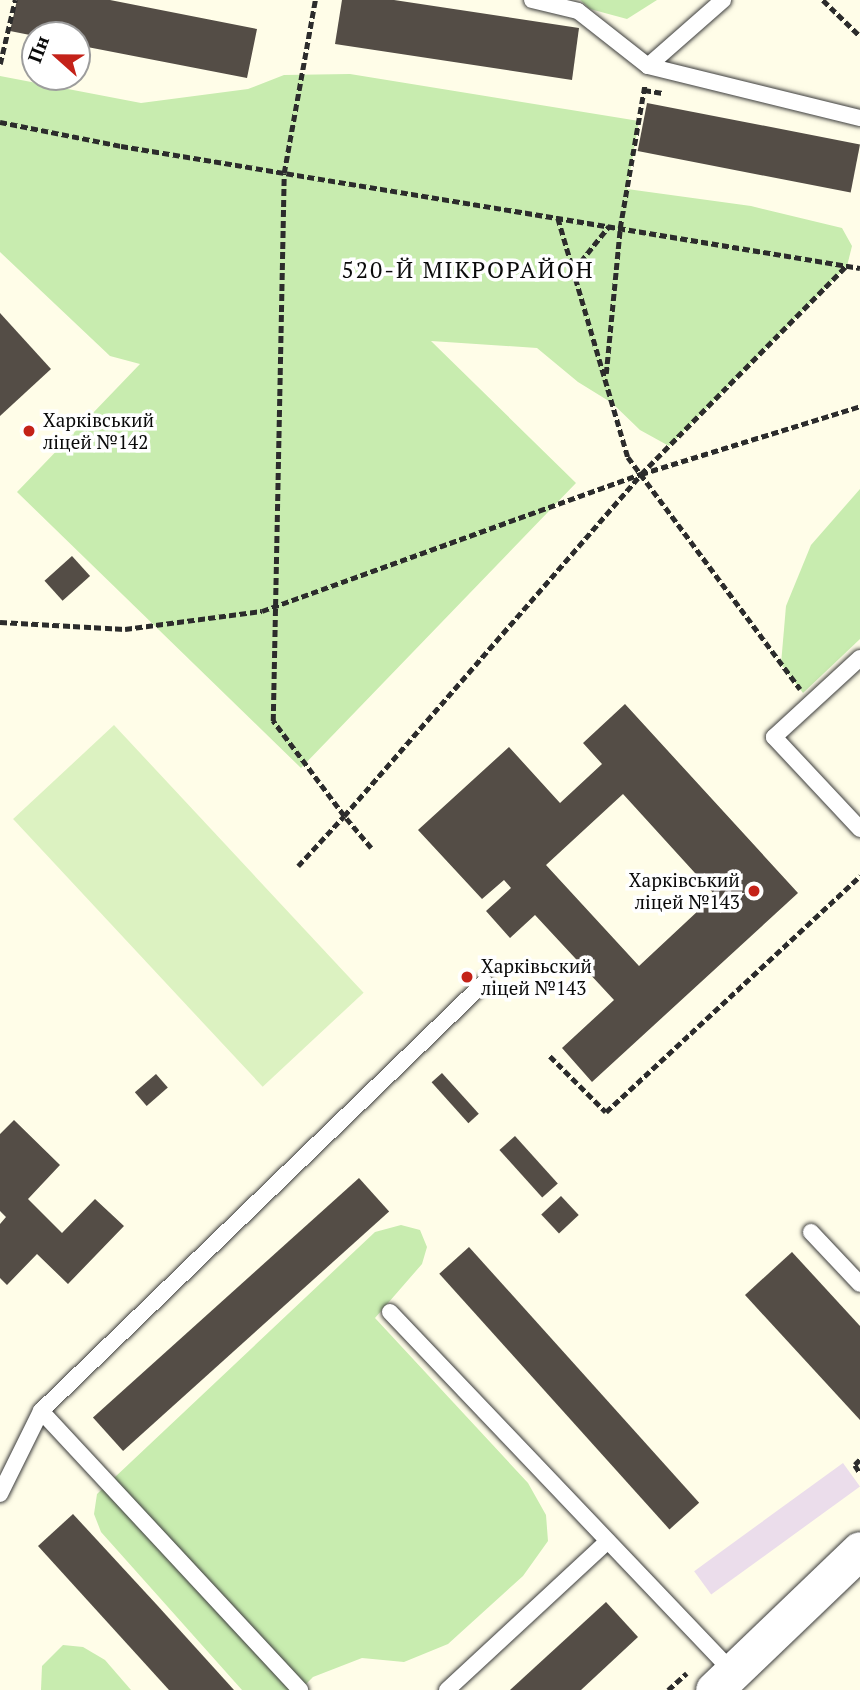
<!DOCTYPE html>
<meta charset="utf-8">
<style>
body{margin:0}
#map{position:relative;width:860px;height:1690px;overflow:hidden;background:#fffde8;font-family:"PT Serif",serif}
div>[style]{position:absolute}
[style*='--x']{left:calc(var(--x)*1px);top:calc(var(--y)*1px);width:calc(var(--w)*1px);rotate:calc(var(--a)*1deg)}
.industrial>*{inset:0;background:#ebddeb;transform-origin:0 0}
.green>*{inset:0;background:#c8ecaf}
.pitch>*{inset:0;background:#dcf2c1;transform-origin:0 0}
.building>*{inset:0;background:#544d46;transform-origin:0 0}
.path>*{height:4.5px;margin-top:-2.25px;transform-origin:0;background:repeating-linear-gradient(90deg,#2c2c2c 0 7px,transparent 0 10.5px)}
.roads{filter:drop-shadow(0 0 2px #3d3d3d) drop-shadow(0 0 2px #3d3d3d)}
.service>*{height:16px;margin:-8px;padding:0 8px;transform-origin:8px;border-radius:8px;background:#fff}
.tertiary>*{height:37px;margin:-18.5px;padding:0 18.5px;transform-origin:18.5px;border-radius:18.5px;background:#fff}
.dots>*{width:19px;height:19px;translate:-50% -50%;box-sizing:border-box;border:4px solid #fff;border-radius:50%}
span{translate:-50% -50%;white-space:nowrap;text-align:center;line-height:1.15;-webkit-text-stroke:7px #fff;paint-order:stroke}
.poi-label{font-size:19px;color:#0a0a0a}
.left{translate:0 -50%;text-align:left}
.right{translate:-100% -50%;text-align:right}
.quarter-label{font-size:23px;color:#0a0a0a;letter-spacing:2px}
.north{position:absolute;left:21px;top:21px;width:70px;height:70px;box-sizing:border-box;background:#fff;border:2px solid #9d9d9d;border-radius:50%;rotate:291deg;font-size:19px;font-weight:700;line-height:28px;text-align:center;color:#0a0a0a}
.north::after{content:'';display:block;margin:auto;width:24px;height:32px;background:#c42219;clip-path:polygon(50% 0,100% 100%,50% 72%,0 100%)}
</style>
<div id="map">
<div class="industrial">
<i style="left:843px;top:1463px;width:29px;height:184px;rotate:54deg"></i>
</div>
<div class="green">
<i style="clip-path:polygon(580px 0,657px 0,627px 19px,590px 9px)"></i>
<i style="clip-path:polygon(350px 74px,639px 121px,627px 189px,751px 206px,842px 228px,852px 246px,847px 266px,669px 446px,640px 430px,612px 403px,578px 382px,537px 348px,431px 341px,576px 483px,301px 768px,17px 492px,140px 364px,110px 356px,0 252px,0 76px,141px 103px,248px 89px,284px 75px)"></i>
<i style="clip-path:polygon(860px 489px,860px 639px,803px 693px,781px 664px,786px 606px,811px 545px)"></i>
<i style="clip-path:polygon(401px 1225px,420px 1230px,427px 1247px,422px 1264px,375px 1318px,528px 1483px,546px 1515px,548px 1541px,523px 1576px,448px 1644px,404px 1662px,362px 1658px,313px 1677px,300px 1690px,242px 1690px,101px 1532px,94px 1514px,97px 1494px,375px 1232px)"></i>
<i style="clip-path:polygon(63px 1645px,83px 1647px,105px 1660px,131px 1690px,41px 1690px,42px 1666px)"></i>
</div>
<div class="pitch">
<i style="left:114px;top:725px;width:366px;height:138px;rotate:47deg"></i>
</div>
<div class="building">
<i style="clip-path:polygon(17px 0,110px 0,257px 29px,247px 78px,77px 45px,77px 35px,35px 36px,10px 31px)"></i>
<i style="clip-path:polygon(342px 0,394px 0,579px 28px,572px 80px,335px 44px)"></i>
<i style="left:647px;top:103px;width:217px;height:49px;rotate:11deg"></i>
<i style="clip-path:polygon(0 313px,51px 369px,0 416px)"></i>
<i style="left:72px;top:556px;width:27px;height:37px;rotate:48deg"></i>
<i style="clip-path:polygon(evenodd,625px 704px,798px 893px,592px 1082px,562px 1048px,614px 1000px,535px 915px,510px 938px,486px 911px,511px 888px,504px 880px,482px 899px,418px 830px,509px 747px,560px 803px,602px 764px,583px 743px,625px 704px,623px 794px,715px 895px,639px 966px,546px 865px,623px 794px)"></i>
<i style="left:442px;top:1073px;width:55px;height:14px;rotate:48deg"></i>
<i style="left:156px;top:1074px;width:18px;height:28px;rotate:49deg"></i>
<i style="clip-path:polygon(14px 1120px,60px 1165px,28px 1199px,62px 1233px,95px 1199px,124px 1226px,68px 1284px,37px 1254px,7px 1285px,0 1278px,0 1224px,6px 1217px,0 1211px,0 1134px)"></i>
<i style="left:515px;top:1136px;width:64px;height:21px;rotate:48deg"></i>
<i style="left:359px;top:1178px;width:45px;height:358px;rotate:48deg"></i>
<i style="left:561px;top:1196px;width:26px;height:27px;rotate:47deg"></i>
<i style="left:469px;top:1247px;width:344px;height:40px;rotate:48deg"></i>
<i style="clip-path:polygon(792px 1252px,860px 1326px,860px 1420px,745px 1295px)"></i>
<i style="clip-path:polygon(73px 1514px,157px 1605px,234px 1690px,169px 1690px,38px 1546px)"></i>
<i style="clip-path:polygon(606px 1602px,638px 1637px,581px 1690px,510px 1690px)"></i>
</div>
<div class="path">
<i style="--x:823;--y:0;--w:52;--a:44.2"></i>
<i style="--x:0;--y:64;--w:66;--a:-76.8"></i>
<i style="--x:644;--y:90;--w:19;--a:9"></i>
<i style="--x:0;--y:122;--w:123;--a:11.2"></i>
<i style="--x:121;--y:146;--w:749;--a:9.37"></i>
<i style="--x:558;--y:218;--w:249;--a:73.7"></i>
<i style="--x:628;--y:457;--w:289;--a:53.4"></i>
<i style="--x:574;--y:270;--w:56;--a:-51.5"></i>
<i style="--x:606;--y:374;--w:147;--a:-84.5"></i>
<i style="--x:620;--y:228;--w:146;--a:-80.2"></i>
<i style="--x:0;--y:622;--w:125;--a:3.2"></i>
<i style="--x:125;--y:629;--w:138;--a:-7.5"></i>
<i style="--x:262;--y:611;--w:403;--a:-19.9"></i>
<i style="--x:641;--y:474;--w:229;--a:-17.2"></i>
<i style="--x:371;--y:848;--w:42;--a:-130.2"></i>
<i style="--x:344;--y:816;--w:453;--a:-49"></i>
<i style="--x:641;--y:474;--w:292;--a:-45.4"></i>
<i style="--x:298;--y:866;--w:68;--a:-47.4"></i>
<i style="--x:344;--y:816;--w:119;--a:-126.8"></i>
<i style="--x:273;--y:721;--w:548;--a:-88.85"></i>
<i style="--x:284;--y:173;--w:176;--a:-79.8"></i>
<i style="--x:550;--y:1056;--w:79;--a:45"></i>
<i style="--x:606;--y:1112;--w:347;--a:-42.9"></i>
<i style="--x:860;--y:1460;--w:7;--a:135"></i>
<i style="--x:855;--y:1465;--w:9;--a:58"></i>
<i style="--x:668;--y:1690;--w:25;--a:-42"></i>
</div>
<div class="roads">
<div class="service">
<i style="--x:532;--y:0;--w:47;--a:13.4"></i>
<i style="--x:578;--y:11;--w:89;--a:38.2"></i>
<i style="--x:648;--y:66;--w:218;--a:13.8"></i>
<i style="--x:648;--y:66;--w:100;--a:-41.3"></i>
<i style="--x:860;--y:658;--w:117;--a:137.4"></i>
<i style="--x:774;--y:737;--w:126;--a:46.9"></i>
<i style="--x:811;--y:1232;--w:71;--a:46.7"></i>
<i style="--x:390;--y:1312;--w:497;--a:46.4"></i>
<i style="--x:41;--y:1411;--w:381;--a:47.1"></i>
<i style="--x:0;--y:1494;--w:93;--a:-63.7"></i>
<i style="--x:41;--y:1411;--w:617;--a:-44.02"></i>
<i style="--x:447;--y:1690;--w:219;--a:-42.8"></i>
</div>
<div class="tertiary">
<i style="--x:714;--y:1690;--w:202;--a:-43.8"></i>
</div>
</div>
<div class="dots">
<i style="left:29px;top:431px;background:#c42219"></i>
<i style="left:754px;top:891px;background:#c42219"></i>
<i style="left:467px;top:977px;background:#c42219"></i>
</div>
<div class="poi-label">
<span class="left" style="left:43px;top:431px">Харківський<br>ліцей №142</span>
<span class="right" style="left:740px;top:891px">Харківський<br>ліцей №143</span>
<span class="left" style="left:481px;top:977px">Харківьский<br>ліцей №143</span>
</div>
<div class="quarter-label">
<span style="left:468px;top:270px">520-Й МІКРОРАЙОН</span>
</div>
<div class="north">Пн</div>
</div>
